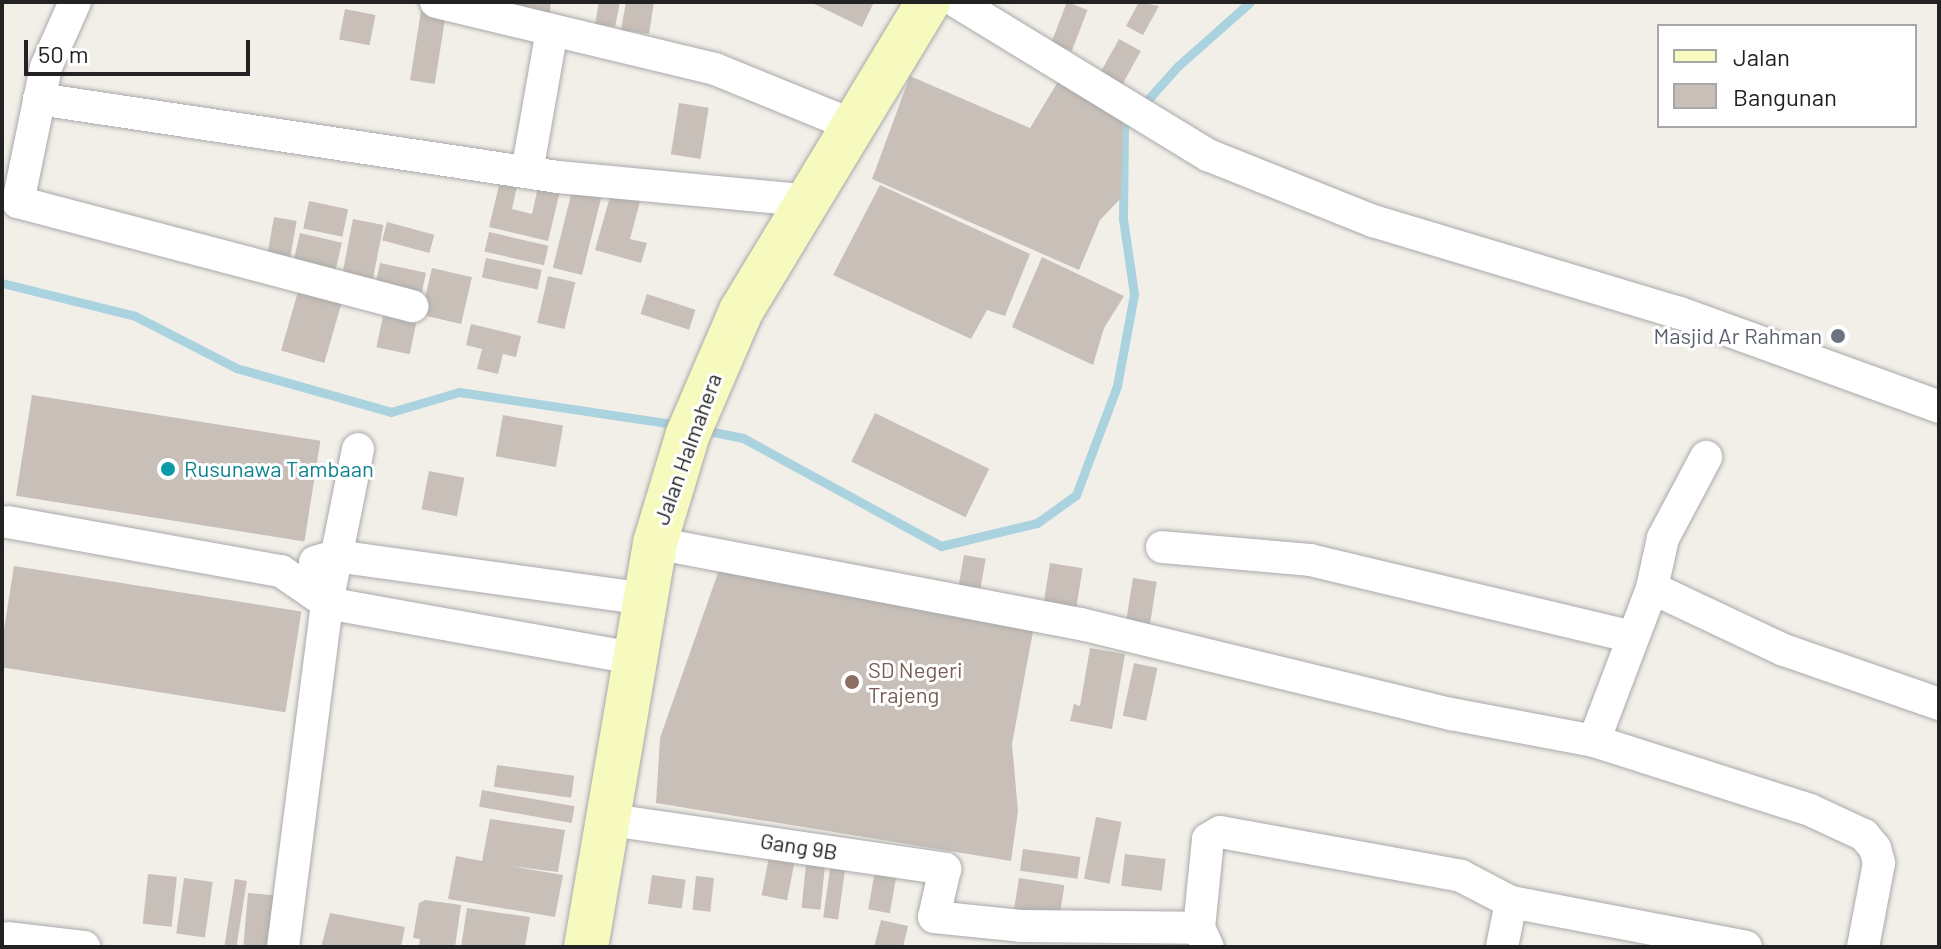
<!DOCTYPE html>
<style>
body{margin:0}
#map{position:relative;width:1941px;height:949px;overflow:hidden;background:#f2efe9;font-family:Barlow,sans-serif}
div>[style]{position:absolute}
[style*='--x']{left:calc(var(--x)*1px);top:calc(var(--y)*1px);width:calc(var(--w)*1px);rotate:calc(var(--a)*1deg)}
.stream>*{height:9px;margin:-4.5px;padding:0 4.5px;transform-origin:4.5px;border-radius:4.5px;background:#aad3df}
.building>*{inset:0;background:#c7bfb8;transform-origin:0 0}
.roads{filter:drop-shadow(0 0 2px #a9a9a9) drop-shadow(0 0 2px #a9a9a9)}
.street>*{height:32px;margin:-16px;padding:0 16px;transform-origin:16px;border-radius:16px;background:#fff}
.secondary>*{height:44px;margin:-22px;padding:0 22px;transform-origin:22px;border-radius:22px;background:#f7fabf}
.dots>*{width:22px;height:22px;translate:-50% -50%;box-sizing:border-box;border:4px solid #fff;border-radius:50%}
span{translate:-50% -50%;white-space:nowrap;text-align:center;line-height:1.15;-webkit-text-stroke:6px #fff;paint-order:stroke}
.worship-label{font-size:22px;color:#5b616d}
.right{translate:-100% -50%;text-align:right}
.street-label{font-size:22px;color:#222}
.culture-label{font-size:22px;color:#0d838f}
.left{translate:0 -50%;text-align:left}
.education-label{font-size:22px;color:#785e54}
.frame{position:absolute;inset:0;border:4px solid #222;pointer-events:none}
.legend{position:absolute;left:1657px;top:24px;width:260px;height:104px;box-sizing:border-box;background:#fff;border:2px solid #a7a7a7;margin:0;padding:10px 14px;list-style:none;font-size:24px;color:#222}
.legend li{display:flex;align-items:center;gap:16px;height:40px}
.legend b{width:40px;border:2px solid #a7a7a7}
.scale{position:absolute;left:24px;top:40px;width:226px;height:36px;box-sizing:border-box;border:4px solid #222;border-top:0;padding-left:10px;font-size:24px;line-height:28px;white-space:nowrap;color:#222;-webkit-text-stroke:6px #fff;paint-order:stroke}
</style>
<div id="map">
<div class="stream">
<i style="--x:2;--y:283;--w:137;--a:13.9"></i>
<i style="--x:135;--y:316;--w:114;--a:27.2"></i>
<i style="--x:236;--y:368;--w:161;--a:15.8"></i>
<i style="--x:391;--y:412;--w:71;--a:-16.4"></i>
<i style="--x:459;--y:392;--w:224;--a:8.5"></i>
<i style="--x:703;--y:430;--w:41;--a:11.3"></i>
<i style="--x:743;--y:438;--w:226;--a:28.6"></i>
<i style="--x:941;--y:546;--w:99;--a:-13.5"></i>
<i style="--x:1037;--y:523;--w:48;--a:-35.7"></i>
<i style="--x:1076;--y:495;--w:116;--a:-69.4"></i>
<i style="--x:1117;--y:386;--w:94;--a:-79.5"></i>
<i style="--x:1134;--y:294;--w:76;--a:-98.3"></i>
<i style="--x:1123;--y:219;--w:93;--a:-89.4"></i>
<i style="--x:1124;--y:126;--w:81;--a:-48"></i>
<i style="--x:1178;--y:66;--w:96;--a:-41.6"></i>
</div>
<div class="building">
<i style="clip-path:polygon(511px 2px,551px 2px,549px 19px,510px 12px)"></i>
<i style="clip-path:polygon(599px 2px,620px 2px,615px 27px,595px 24px)"></i>
<i style="clip-path:polygon(626px 2px,654px 2px,649px 34px,621px 30px)"></i>
<i style="clip-path:polygon(810px 2px,874px 2px,862px 27px)"></i>
<i style="left:1067px;top:2px;width:22px;height:44px;rotate:21deg"></i>
<i style="clip-path:polygon(1139px 2px,1159px 6px,1143px 35px,1126px 26px)"></i>
<i style="left:345px;top:9px;width:31px;height:31px;rotate:11deg"></i>
<i style="left:421px;top:11px;width:25px;height:70px;rotate:9deg"></i>
<i style="left:1119px;top:39px;width:25px;height:43px;rotate:29deg"></i>
<i style="clip-path:polygon(910px 76px,1030px 128px,1059px 80px,1123px 120px,1121px 198px,1100px 220px,1079px 270px,872px 179px)"></i>
<i style="left:679px;top:103px;width:30px;height:52px;rotate:9deg"></i>
<i style="clip-path:polygon(502px 173px,519px 177px,512px 209px,532px 214px,540px 178px,562px 183px,548px 241px,489px 227px)"></i>
<i style="clip-path:polygon(880px 185px,1030px 254px,1005px 316px,987px 310px,971px 339px,833px 275px)"></i>
<i style="clip-path:polygon(613px 186px,642px 194px,630px 239px,647px 243px,641px 263px,595px 250px)"></i>
<i style="left:572px;top:191px;width:30px;height:79px;rotate:14deg"></i>
<i style="left:309px;top:201px;width:40px;height:28px;rotate:12deg"></i>
<i style="left:274px;top:217px;width:23px;height:39px;rotate:10deg"></i>
<i style="left:353px;top:219px;width:31px;height:60px;rotate:11deg"></i>
<i style="left:387px;top:222px;width:49px;height:19px;rotate:15deg"></i>
<i style="left:489px;top:232px;width:61px;height:20px;rotate:13deg"></i>
<i style="left:300px;top:233px;width:43px;height:30px;rotate:13deg"></i>
<i style="clip-path:polygon(1042px 257px,1124px 296px,1104px 328px,1093px 365px,1012px 327px)"></i>
<i style="left:486px;top:258px;width:57px;height:20px;rotate:12deg"></i>
<i style="left:380px;top:263px;width:47px;height:24px;rotate:12deg"></i>
<i style="left:432px;top:268px;width:41px;height:48px;rotate:13deg"></i>
<i style="left:548px;top:276px;width:28px;height:48px;rotate:13deg"></i>
<i style="left:299px;top:288px;width:45px;height:65px;rotate:16deg"></i>
<i style="left:647px;top:294px;width:51px;height:21px;rotate:18deg"></i>
<i style="left:383px;top:316px;width:34px;height:32px;rotate:12deg"></i>
<i style="clip-path:polygon(471px 324px,521px 336px,516px 357px,503px 354px,498px 374px,477px 369px,482px 349px,466px 345px)"></i>
<i style="left:32px;top:395px;width:292px;height:102px;rotate:9deg"></i>
<i style="left:875px;top:413px;width:127px;height:54px;rotate:26deg"></i>
<i style="left:503px;top:415px;width:61px;height:42px;rotate:10deg"></i>
<i style="left:429px;top:471px;width:36px;height:39px;rotate:11deg"></i>
<i style="left:964px;top:555px;width:22px;height:38px;rotate:10deg"></i>
<i style="left:1050px;top:563px;width:33px;height:45px;rotate:9deg"></i>
<i style="left:14px;top:566px;width:291px;height:102px;rotate:9deg"></i>
<i style="clip-path:polygon(720px 567px,1034px 626px,1012px 744px,1018px 811px,1011px 861px,656px 803px,660px 738px)"></i>
<i style="left:1133px;top:578px;width:24px;height:52px;rotate:9deg"></i>
<i style="clip-path:polygon(1090px 648px,1125px 654px,1112px 729px,1070px 721px,1074px 704px,1080px 706px)"></i>
<i style="left:1134px;top:663px;width:24px;height:54px;rotate:12deg"></i>
<i style="left:497px;top:765px;width:78px;height:22px;rotate:8deg"></i>
<i style="left:482px;top:790px;width:94px;height:17px;rotate:10deg"></i>
<i style="left:1096px;top:817px;width:26px;height:63px;rotate:11deg"></i>
<i style="clip-path:polygon(490px 819px,565px 830px,558px 872px,510px 866px,563px 875px,555px 917px,448px 899px,456px 856px,482px 861px)"></i>
<i style="left:1023px;top:849px;width:58px;height:22px;rotate:8deg"></i>
<i style="left:1125px;top:854px;width:41px;height:32px;rotate:7deg"></i>
<i style="left:769px;top:857px;width:26px;height:39px;rotate:11deg"></i>
<i style="left:831px;top:862px;width:15px;height:56px;rotate:8deg"></i>
<i style="left:806px;top:865px;width:19px;height:43px;rotate:6deg"></i>
<i style="left:876px;top:865px;width:22px;height:45px;rotate:10deg"></i>
<i style="left:148px;top:874px;width:29px;height:50px;rotate:6deg"></i>
<i style="left:652px;top:875px;width:34px;height:29px;rotate:8deg"></i>
<i style="left:696px;top:876px;width:18px;height:34px;rotate:6deg"></i>
<i style="left:184px;top:878px;width:29px;height:56px;rotate:8deg"></i>
<i style="left:1019px;top:878px;width:46px;height:35px;rotate:9deg"></i>
<i style="left:235px;top:879px;width:12px;height:69px;rotate:9deg"></i>
<i style="left:248px;top:893px;width:32px;height:54px;rotate:5deg"></i>
<i style="clip-path:polygon(425px 900px,461px 905px,455px 947px,419px 947px,420px 939px,413px 938px,419px 903px)"></i>
<i style="clip-path:polygon(467px 908px,530px 917px,525px 946px,461px 947px)"></i>
<i style="clip-path:polygon(330px 913px,405px 927px,401px 947px,321px 947px)"></i>
<i style="clip-path:polygon(881px 920px,908px 926px,903px 947px,874px 947px)"></i>
</div>
<div class="roads">
<div class="street">
<i style="--x:75;--y:2;--w:71;--a:114"></i>
<i style="--x:46;--y:67;--w:138;--a:101.7"></i>
<i style="--x:18;--y:202;--w:408;--a:14.8"></i>
<i style="--x:436;--y:2;--w:287;--a:13.5"></i>
<i style="--x:715;--y:69;--w:153;--a:22.2"></i>
<i style="--x:957;--y:2;--w:294;--a:31.4"></i>
<i style="--x:1208;--y:155;--w:178;--a:21.8"></i>
<i style="--x:1373;--y:221;--w:320;--a:16.7"></i>
<i style="--x:1680;--y:313;--w:276;--a:19.9"></i>
<i style="--x:39;--y:99;--w:525;--a:8.55"></i>
<i style="--x:558;--y:177;--w:254;--a:5.4"></i>
<i style="--x:527;--y:172;--w:144;--a:-80"></i>
<i style="--x:8;--y:522;--w:277;--a:10.2"></i>
<i style="--x:281;--y:571;--w:56;--a:34.8"></i>
<i style="--x:327;--y:603;--w:312;--a:10.2"></i>
<i style="--x:655;--y:543;--w:434;--a:10.8"></i>
<i style="--x:1081;--y:624;--w:381;--a:13.7"></i>
<i style="--x:1451;--y:714;--w:146;--a:10.7"></i>
<i style="--x:1594;--y:741;--w:227;--a:17.7"></i>
<i style="--x:1810;--y:810;--w:60;--a:24.8"></i>
<i style="--x:1864;--y:835;--w:17;--a:50"></i>
<i style="--x:1875;--y:848;--w:16;--a:75"></i>
<i style="--x:1879;--y:863;--w:86;--a:100.8"></i>
<i style="--x:1162;--y:547;--w:149;--a:5"></i>
<i style="--x:1310;--y:560;--w:332;--a:13.4"></i>
<i style="--x:315;--y:562;--w:22;--a:-16"></i>
<i style="--x:336;--y:556;--w:313;--a:7.9"></i>
<i style="--x:1652;--y:588;--w:146;--a:25.2"></i>
<i style="--x:1784;--y:650;--w:164;--a:19.2"></i>
<i style="--x:1594;--y:741;--w:164;--a:-69.2"></i>
<i style="--x:1652;--y:588;--w:51;--a:-77.6"></i>
<i style="--x:1663;--y:538;--w:92;--a:-62"></i>
<i style="--x:604;--y:819;--w:345;--a:8.3"></i>
<i style="--x:945;--y:869;--w:49;--a:102.9"></i>
<i style="--x:934;--y:917;--w:87;--a:5.9"></i>
<i style="--x:1021;--y:926;--w:178;--a:0.6"></i>
<i style="--x:1199;--y:928;--w:21;--a:65"></i>
<i style="--x:1199;--y:928;--w:89;--a:-84.2"></i>
<i style="--x:1208;--y:839;--w:14;--a:-30"></i>
<i style="--x:1220;--y:832;--w:245;--a:10.3"></i>
<i style="--x:1461;--y:876;--w:56;--a:27.5"></i>
<i style="--x:8;--y:938;--w:77;--a:6.8"></i>
<i style="--x:283;--y:947;--w:347;--a:-82.7"></i>
<i style="--x:327;--y:603;--w:157;--a:-78.6"></i>
<i style="--x:1502;--y:947;--w:46;--a:-78.7"></i>
<i style="--x:1511;--y:902;--w:239;--a:10.8"></i>
</div>
<div class="secondary">
<i style="--x:586;--y:947;--w:410;--a:-80.3"></i>
<i style="--x:655;--y:543;--w:114;--a:-73.2"></i>
<i style="--x:688;--y:434;--w:134;--a:-66.7"></i>
<i style="--x:741;--y:311;--w:361;--a:-58.8"></i>
</div>
</div>
<div class="dots">
<i style="left:1838px;top:336px;background:#6b7280"></i>
<i style="left:168px;top:469px;background:#0f9aa8"></i>
<i style="left:852px;top:682px;background:#8d6e63"></i>
</div>
<div class="worship-label">
<span class="right" style="left:1822px;top:336px">Masjid Ar Rahman</span>
</div>
<div class="street-label">
<span style="left:687px;top:449px;rotate:-70deg">Jalan Halmahera</span>
<span style="left:799px;top:846px;rotate:9deg">Gang 9B</span>
</div>
<div class="culture-label">
<span class="left" style="left:184px;top:469px">Rusunawa Tambaan</span>
</div>
<div class="education-label">
<span class="left" style="left:868px;top:682px">SD Negeri<br>Trajeng</span>
</div>
<div class="frame"></div>
<ul class="legend">
<li><b style="height:10px;background:#f7fabf"></b>Jalan</li>
<li><b style="height:22px;background:#c7bfb8"></b>Bangunan</li>
</ul>
<div class="scale">50 m</div>
</div>
